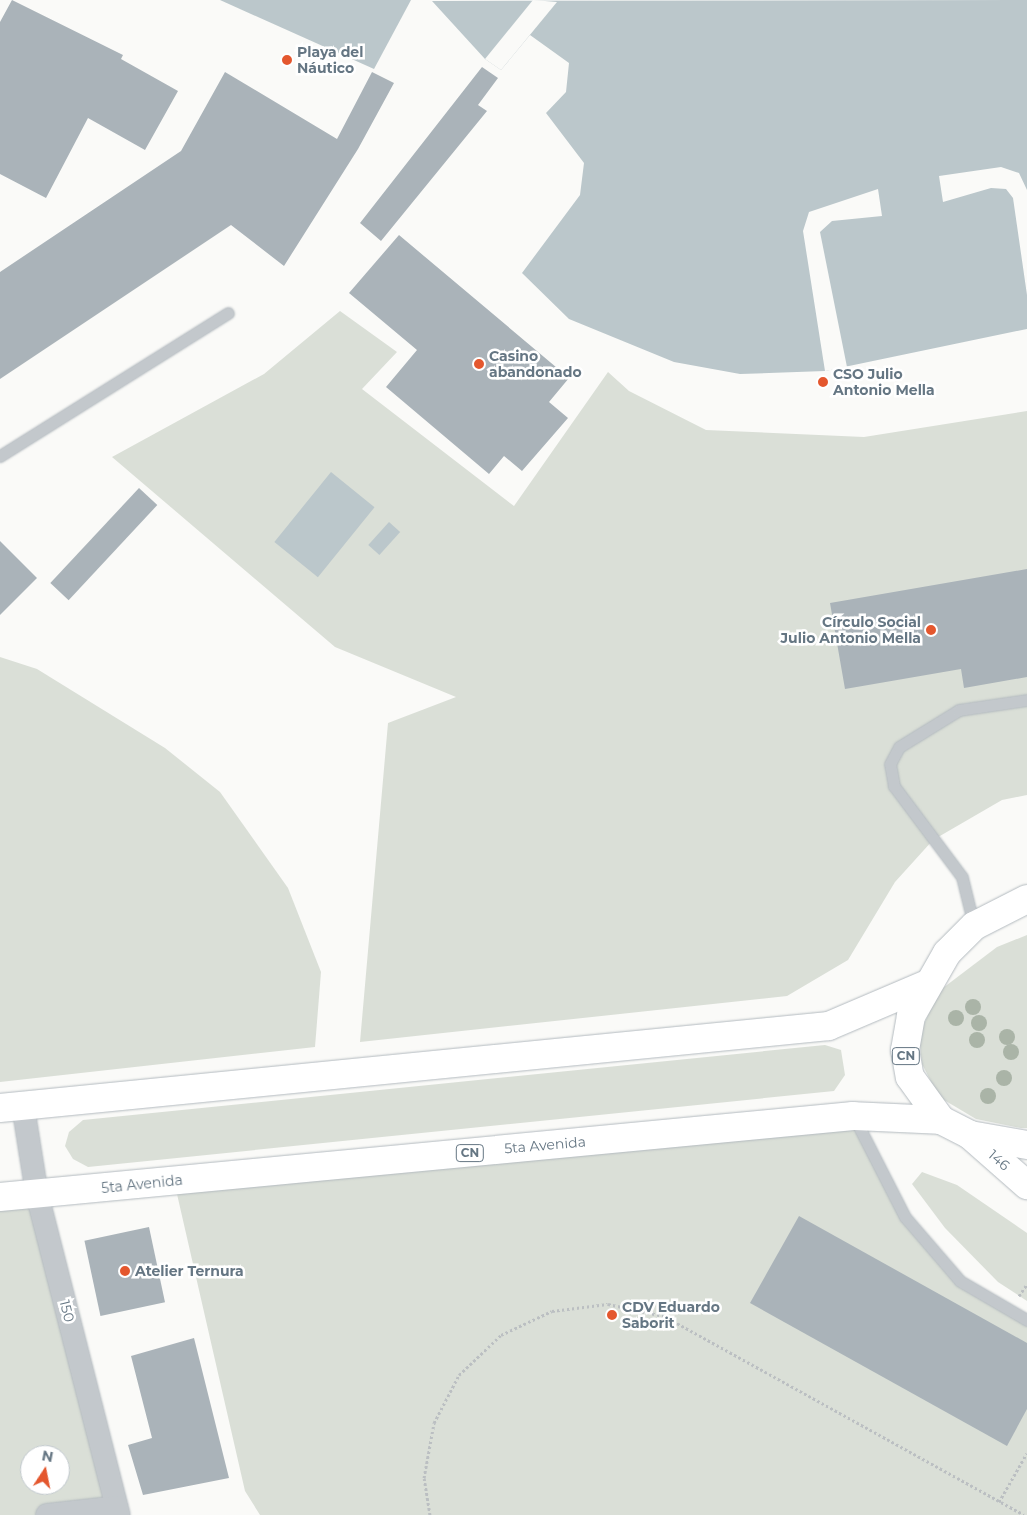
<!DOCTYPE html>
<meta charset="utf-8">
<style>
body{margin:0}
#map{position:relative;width:1027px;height:1515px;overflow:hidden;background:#fafaf8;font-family:Montserrat,sans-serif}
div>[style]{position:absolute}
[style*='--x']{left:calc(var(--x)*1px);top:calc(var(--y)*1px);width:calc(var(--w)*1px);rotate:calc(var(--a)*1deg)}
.green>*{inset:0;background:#dadfd7}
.water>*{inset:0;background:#bbc7cb;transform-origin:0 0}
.pier>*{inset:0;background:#fafaf8}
.building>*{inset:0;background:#aab3b9;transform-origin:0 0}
.path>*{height:3px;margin-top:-1.5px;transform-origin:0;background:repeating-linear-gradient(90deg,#bbbfc2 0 2.5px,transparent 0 5px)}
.roads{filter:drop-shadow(0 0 1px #b3babf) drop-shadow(0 0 1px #b3babf)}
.service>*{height:11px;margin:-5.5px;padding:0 5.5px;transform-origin:5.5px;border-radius:5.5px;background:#c3c8cc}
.minor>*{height:22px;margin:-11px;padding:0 11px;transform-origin:11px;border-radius:11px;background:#c3c8cc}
.secondary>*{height:28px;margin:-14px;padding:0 14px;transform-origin:14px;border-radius:14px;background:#fff}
.trunk>*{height:28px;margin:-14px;padding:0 14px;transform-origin:14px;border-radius:14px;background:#fff}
.trees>*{width:16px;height:16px;margin:-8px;border-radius:50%;background:#aab4a7}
.dots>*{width:14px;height:14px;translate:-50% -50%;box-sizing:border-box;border:2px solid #fff;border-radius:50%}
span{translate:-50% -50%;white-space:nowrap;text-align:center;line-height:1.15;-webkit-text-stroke:5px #fff;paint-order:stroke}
.shield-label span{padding:1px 4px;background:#fff;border:1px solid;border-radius:4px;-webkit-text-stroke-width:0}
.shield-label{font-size:12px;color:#657683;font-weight:700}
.poi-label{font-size:14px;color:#657683;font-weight:700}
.left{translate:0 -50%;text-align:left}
.right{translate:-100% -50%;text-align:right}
.street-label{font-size:14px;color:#657683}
.north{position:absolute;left:20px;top:1445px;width:50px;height:50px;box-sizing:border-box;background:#fff;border:1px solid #c1c8cd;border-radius:50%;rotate:11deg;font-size:14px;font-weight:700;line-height:20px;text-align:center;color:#657683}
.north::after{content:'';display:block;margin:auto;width:18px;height:22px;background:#e4572e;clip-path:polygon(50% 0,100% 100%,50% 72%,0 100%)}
</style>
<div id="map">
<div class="green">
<i style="clip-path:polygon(340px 311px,397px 352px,362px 389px,514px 506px,608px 372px,629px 391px,706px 430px,864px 437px,1027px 411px,1027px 795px,1002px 800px,933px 840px,895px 882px,848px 960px,787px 996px,360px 1042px,388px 723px,456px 697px,335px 647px,112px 457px,264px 374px)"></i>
<i style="clip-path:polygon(0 657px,37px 669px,165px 748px,220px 792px,288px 888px,321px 972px,315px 1047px,0 1082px)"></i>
<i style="clip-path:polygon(1027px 935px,1027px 1128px,1021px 1128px,976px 1119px,939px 1097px,922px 1064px,919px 1035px,939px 991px,997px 947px)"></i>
<i style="clip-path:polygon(825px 1045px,841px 1050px,845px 1075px,834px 1091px,88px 1167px,73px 1159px,65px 1146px,69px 1132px,83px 1120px)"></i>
<i style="clip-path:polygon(853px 1116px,905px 1217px,959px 1281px,1027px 1320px,1027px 1515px,260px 1515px,245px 1491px,174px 1181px)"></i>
<i style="clip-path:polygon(922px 1172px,957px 1185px,1027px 1233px,1027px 1301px,998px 1282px,945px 1228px,912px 1184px)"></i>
<i style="clip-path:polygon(evenodd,37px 1194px,119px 1515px,0 1515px,0 1197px,37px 1194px,30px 1455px,60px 1455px,60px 1485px,30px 1485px,30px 1455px)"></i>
</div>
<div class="water">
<i style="clip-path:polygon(220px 0,411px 0,374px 69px)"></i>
<i style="clip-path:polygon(1027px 0,1027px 329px,825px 371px,740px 374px,674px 362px,569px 319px,522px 273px,580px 195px,584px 163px,546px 113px,566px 92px,569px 63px,530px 35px,501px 70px,485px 59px,432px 1px)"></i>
<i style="left:331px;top:472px;width:56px;height:90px;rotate:39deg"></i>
<i style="left:389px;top:522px;width:15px;height:31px;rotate:42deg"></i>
</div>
<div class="pier">
<i style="clip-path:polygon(533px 0,557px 2px,501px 70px,485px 59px)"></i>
<i style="clip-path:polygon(1001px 167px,1019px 173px,1027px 190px,1027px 295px,1013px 198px,1006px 189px,991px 188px,943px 202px,939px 176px)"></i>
<i style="clip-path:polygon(878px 189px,882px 216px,832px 221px,820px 232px,847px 367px,825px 371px,803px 231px,809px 212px)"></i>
</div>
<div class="building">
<i style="clip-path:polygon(12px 0,123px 55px,121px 59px,178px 91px,145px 150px,88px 118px,46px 198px,0 174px,0 22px)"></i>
<i style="clip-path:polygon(482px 67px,498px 78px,478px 105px,487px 111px,381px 241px,360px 223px)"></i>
<i style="clip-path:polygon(225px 72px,337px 139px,372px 72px,394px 83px,358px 149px,284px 266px,231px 225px,0 379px,0 272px,181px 151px)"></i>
<i style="clip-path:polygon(399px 235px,569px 378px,549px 402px,568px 418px,522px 471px,504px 456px,489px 474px,386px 387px,417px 350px,349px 293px)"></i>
<i style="left:139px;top:488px;width:25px;height:130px;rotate:43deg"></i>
<i style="clip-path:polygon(0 541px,37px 578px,0 615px)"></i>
<i style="clip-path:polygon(1027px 569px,1027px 677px,964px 688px,961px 669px,845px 689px,830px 603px)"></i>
<i style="clip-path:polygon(799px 1216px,1027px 1343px,1027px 1409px,1007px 1446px,750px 1303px)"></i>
<i style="left:149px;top:1227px;width:77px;height:66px;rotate:78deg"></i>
<i style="clip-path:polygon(194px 1338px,229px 1478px,143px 1495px,128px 1445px,152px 1438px,131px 1356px)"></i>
</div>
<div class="path">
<i style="--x:1019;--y:1296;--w:14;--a:-56"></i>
<i style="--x:999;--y:1502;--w:56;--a:-60.3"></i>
<i style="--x:430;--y:1515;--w:37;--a:-99"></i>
<i style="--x:424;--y:1478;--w:56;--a:-79.7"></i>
<i style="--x:434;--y:1423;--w:54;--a:-62.5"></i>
<i style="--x:459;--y:1375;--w:58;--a:-43.6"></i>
<i style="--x:501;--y:1335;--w:56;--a:-25.2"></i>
<i style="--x:552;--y:1311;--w:56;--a:-7.1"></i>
<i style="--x:608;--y:1304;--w:57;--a:12.1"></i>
<i style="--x:664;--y:1316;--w:411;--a:28.9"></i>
</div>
<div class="roads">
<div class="service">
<i style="--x:0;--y:456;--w:269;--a:-32.1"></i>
<i style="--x:974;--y:926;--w:50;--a:-103.8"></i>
<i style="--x:962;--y:877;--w:114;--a:-126.8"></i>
<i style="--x:894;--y:786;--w:22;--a:-100"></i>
<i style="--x:890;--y:764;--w:19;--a:-62"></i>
<i style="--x:899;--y:747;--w:70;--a:-31.7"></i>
<i style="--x:959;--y:710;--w:69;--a:-8.4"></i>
<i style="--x:854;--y:1117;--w:112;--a:63"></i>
<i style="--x:905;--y:1217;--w:84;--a:49.3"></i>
<i style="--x:960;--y:1281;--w:78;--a:30.2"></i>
</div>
<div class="minor">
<i style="--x:23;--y:1106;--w:89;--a:81"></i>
<i style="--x:37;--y:1194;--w:331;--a:75.7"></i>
<i style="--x:47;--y:1515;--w:70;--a:-6.5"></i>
</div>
<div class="secondary">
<i style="--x:970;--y:1135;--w:76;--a:41.3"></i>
</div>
<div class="trunk">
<i style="--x:1027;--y:899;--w:59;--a:153"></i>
<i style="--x:974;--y:926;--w:38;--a:135"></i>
<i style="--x:947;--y:953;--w:73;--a:119.7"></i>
<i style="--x:911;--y:1016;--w:35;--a:100"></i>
<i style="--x:905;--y:1050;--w:27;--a:80"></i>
<i style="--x:910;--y:1077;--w:53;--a:54.2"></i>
<i style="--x:941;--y:1120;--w:33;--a:27"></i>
<i style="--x:970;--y:1135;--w:58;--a:10"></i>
<i style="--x:0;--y:1108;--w:833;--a:-5.65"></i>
<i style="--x:829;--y:1026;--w:104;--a:-23.1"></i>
<i style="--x:0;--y:1197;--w:857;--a:-5.42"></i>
<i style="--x:853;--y:1116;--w:88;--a:2.6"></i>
</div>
</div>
<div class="trees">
<i style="left:973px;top:1007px"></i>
<i style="left:956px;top:1018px"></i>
<i style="left:979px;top:1023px"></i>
<i style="left:1007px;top:1037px"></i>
<i style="left:977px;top:1040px"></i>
<i style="left:1011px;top:1052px"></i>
<i style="left:1004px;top:1078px"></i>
<i style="left:988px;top:1096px"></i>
</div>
<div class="dots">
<i style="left:287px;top:60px;background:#e4572e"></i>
<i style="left:479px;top:364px;background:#e4572e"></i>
<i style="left:823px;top:382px;background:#e4572e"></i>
<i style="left:931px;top:630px;background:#e4572e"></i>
<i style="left:125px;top:1271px;background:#e4572e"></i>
<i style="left:612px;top:1315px;background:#e4572e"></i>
</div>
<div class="shield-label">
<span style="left:906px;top:1056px">CN</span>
<span style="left:470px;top:1153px">CN</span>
</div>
<div class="poi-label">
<span class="left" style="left:297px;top:60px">Playa del<br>Náutico</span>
<span class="left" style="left:489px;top:364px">Casino<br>abandonado</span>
<span class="left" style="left:833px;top:382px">CSO Julio<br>Antonio Mella</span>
<span class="right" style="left:921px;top:630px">Círculo Social<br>Julio Antonio Mella</span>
<span class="left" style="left:135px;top:1271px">Atelier Ternura</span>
<span class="left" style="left:622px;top:1315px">CDV Eduardo<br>Saborit</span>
</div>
<div class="street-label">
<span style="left:545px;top:1145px;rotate:-5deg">5ta Avenida</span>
<span style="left:999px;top:1160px;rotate:41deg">146</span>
<span style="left:142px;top:1184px;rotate:-6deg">5ta Avenida</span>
<span style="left:67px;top:1311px;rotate:76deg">150</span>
</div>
<div class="north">N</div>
</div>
